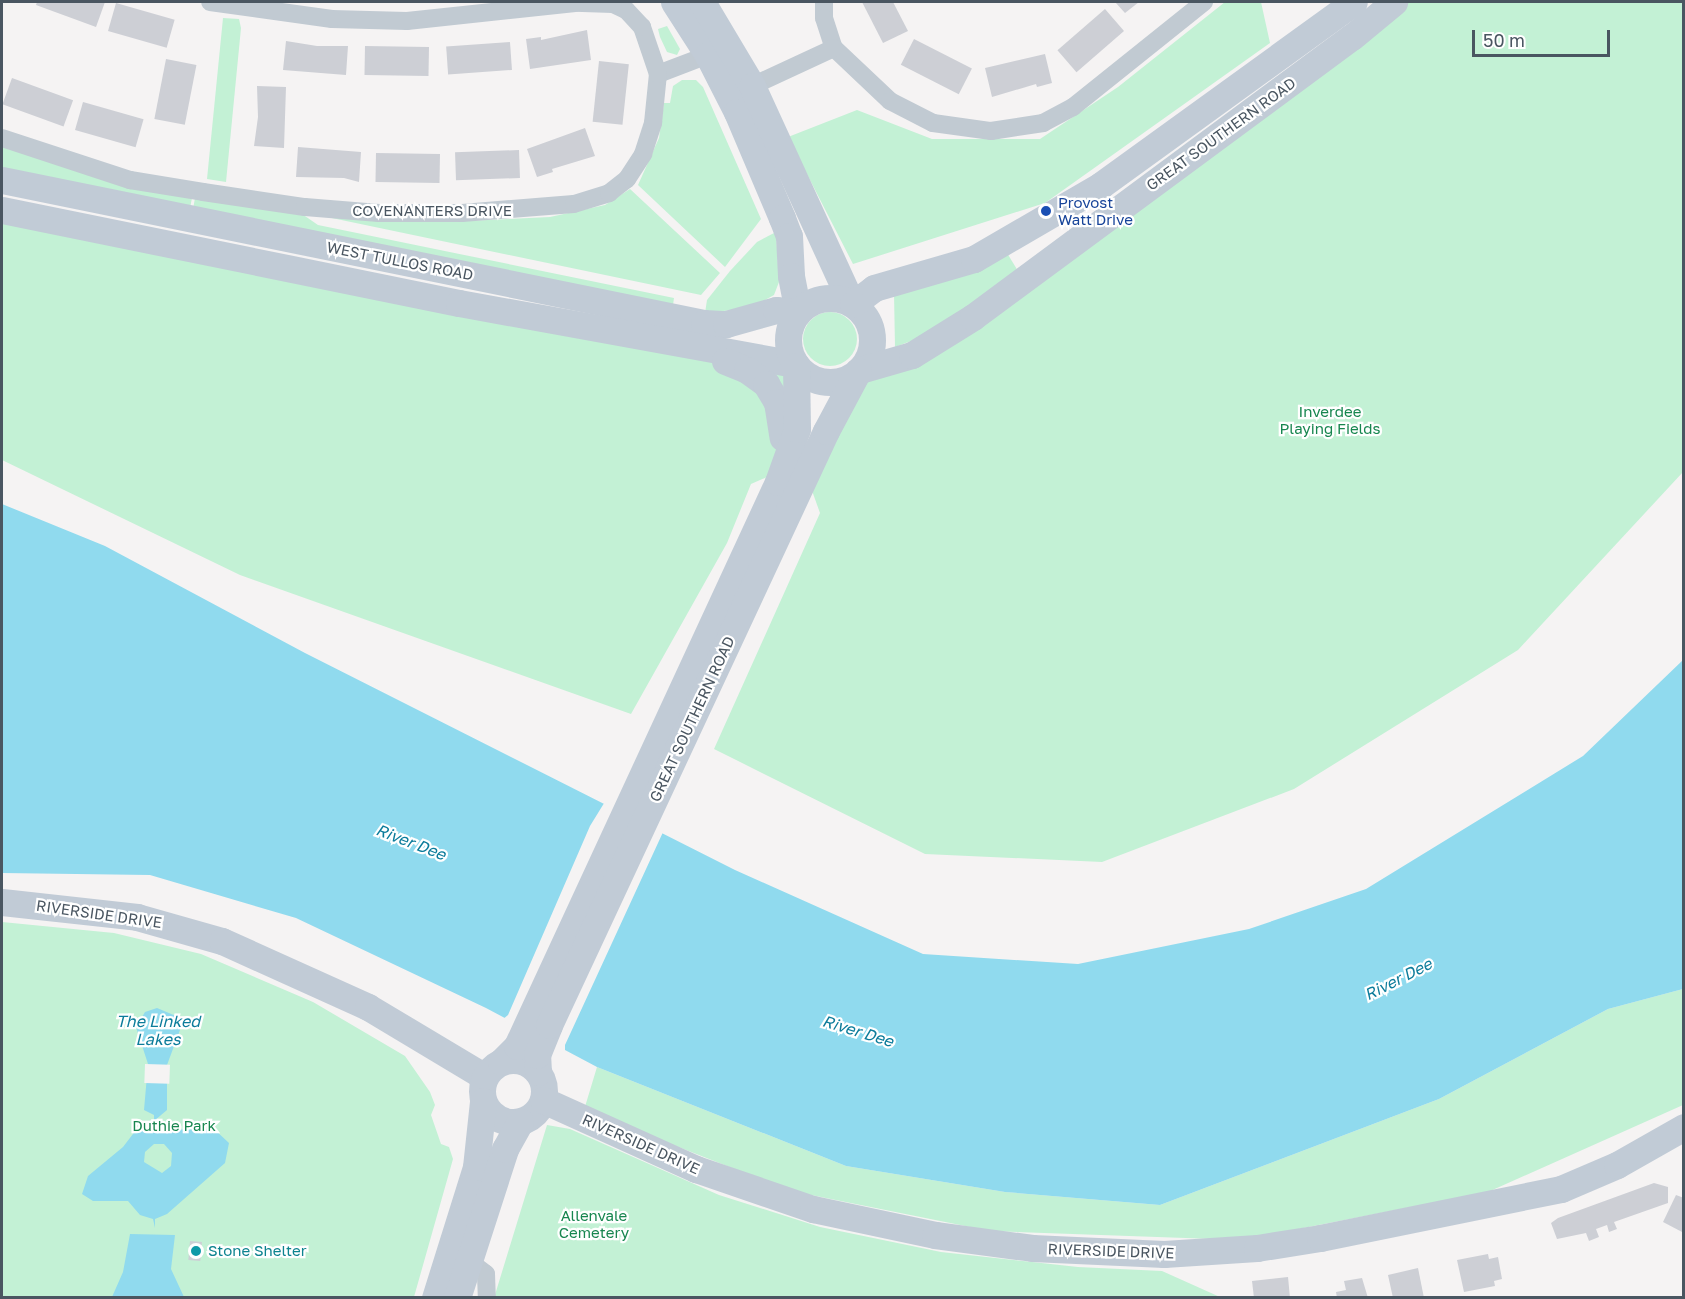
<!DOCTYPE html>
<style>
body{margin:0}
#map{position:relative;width:1685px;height:1299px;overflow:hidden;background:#f5f3f3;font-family:"Golos Text",sans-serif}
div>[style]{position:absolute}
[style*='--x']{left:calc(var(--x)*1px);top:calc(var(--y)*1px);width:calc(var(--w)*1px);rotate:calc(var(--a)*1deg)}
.green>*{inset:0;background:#c3f1d5}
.round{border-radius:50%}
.water>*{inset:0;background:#90daee}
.pier>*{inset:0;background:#f5f3f3;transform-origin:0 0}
.building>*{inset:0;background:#cdcfd5;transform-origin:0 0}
.street>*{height:18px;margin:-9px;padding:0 9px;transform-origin:9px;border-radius:9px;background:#c1cad2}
.secondary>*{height:27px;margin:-13.5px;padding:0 13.5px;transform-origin:13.5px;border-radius:13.5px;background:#c1cbd6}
.secondary>.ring{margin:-13.5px;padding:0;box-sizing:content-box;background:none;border:27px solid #c1cbd6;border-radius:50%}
.dots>*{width:16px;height:16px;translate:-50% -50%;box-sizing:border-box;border:3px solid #fff;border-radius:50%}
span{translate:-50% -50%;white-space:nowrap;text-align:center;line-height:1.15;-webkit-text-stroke:4.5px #fff;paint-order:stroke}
.street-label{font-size:15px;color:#4a5661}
.transit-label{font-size:15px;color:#164399}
.left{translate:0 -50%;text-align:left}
.park-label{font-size:15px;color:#17864f}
.culture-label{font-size:15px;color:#0d838f}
.water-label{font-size:16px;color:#0c7c9b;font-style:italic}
.frame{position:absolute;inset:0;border:3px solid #4a5661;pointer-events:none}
.scale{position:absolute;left:1472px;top:30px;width:138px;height:27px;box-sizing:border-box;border:3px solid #4a5661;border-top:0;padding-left:8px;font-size:18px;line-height:21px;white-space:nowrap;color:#4a5661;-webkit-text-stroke:4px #fff;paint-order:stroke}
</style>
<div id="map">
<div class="green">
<i style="clip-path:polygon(1225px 2px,1261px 2px,1270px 43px,1045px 203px,853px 264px,788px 137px,857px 110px,932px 139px,1040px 139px,1118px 87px)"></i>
<i style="clip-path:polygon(1394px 2px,1683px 2px,1683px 472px,1518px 650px,1294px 789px,1102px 862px,925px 854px,714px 749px,820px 513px,806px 474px,858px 371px,912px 355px)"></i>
<i style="clip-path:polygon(223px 18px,239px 19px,241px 28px,226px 182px,207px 179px)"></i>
<i style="clip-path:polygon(667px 26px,680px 49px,677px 55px,667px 52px,660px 37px,658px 29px)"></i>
<i style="clip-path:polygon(682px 80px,696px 80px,703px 87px,761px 219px,725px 267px,638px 185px,659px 138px,664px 103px,670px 103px,673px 86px)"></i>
<i style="clip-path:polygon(2px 145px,192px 198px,190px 208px,2px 170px)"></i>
<i style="clip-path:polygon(630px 189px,720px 273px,701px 295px,327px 217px,465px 221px,550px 217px,605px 205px)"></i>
<i style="clip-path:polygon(195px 198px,302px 214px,318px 225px,674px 298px,673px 305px,193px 209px)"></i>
<i style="clip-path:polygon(2px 210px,796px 366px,783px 470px,751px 484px,727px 543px,631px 714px,240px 575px,2px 460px)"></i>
<i style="clip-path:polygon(776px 232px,779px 282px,774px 295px,751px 308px,705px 313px,707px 300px,730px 271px,757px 242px)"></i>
<i style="clip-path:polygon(1007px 253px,1018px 271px,930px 334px,895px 347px,894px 293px)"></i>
<i class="round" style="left:803px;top:312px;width:54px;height:54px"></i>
<i style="clip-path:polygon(2px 922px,114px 933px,201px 954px,313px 1002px,405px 1056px,430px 1092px,435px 1105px,431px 1115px,441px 1144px,449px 1147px,453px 1159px,414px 1297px,2px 1297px)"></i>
<i style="clip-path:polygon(1683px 989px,1683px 1105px,1488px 1192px,1242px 1240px,990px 1231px,791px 1191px,584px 1110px,597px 1067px,846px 1166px,1005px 1192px,1160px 1205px,1439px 1099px,1608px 1009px)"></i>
<i style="clip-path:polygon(547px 1125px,570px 1129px,719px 1195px,820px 1227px,941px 1252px,1078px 1267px,1162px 1271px,1220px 1297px,494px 1298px)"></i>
</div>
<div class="water">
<i style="clip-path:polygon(2px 504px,105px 546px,305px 653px,735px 870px,923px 954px,1078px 964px,1249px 929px,1366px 889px,1583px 756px,1683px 660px,1683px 989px,1608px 1009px,1439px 1099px,1160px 1205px,1005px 1192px,846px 1166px,597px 1067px,486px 1008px,296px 918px,150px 875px,2px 873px)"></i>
<i style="clip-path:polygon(157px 1008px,176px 1016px,180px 1030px,167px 1065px,167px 1110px,154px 1121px,154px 1115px,144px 1110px,148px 1064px,136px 1027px,145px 1012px)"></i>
<i style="clip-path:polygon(evenodd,214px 1129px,229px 1143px,225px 1163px,167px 1214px,155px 1219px,155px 1228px,153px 1219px,140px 1215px,128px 1201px,93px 1201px,82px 1194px,88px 1176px,123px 1147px,136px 1130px,214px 1129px,154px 1144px,164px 1144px,172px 1153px,171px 1166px,162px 1173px,144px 1162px,145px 1152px,154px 1144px)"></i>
<i style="clip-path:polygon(130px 1234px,175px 1235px,171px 1269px,184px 1297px,112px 1297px,123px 1272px)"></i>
</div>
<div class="pier">
<i style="clip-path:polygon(606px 800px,664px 830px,565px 1045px,565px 1054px,502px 1020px,508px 1015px,590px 826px)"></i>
<i style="left:145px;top:1064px;width:25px;height:19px;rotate:2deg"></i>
</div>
<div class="building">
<i style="clip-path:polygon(37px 2px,105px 2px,96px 27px,36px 5px)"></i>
<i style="clip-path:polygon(862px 2px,893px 2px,908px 31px,883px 43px)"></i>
<i style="clip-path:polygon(1115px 2px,1139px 2px,1125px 13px)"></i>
<i style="left:116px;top:3px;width:61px;height:29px;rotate:16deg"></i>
<i style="left:1105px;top:9px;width:29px;height:63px;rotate:49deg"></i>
<i style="clip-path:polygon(587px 30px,591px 60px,530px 69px,526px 39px,541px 37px,541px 40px)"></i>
<i style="left:914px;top:39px;width:65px;height:29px;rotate:27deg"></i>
<i style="clip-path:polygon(286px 41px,317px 46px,348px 46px,346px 75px,283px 70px)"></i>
<i style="left:510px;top:42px;width:28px;height:64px;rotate:86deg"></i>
<i style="left:365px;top:46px;width:64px;height:29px;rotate:1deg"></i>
<i style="clip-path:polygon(1045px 54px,1052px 83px,1037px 87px,1036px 84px,992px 97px,985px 68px)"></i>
<i style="left:166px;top:59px;width:31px;height:61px;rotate:11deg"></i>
<i style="left:599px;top:61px;width:30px;height:61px;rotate:6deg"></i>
<i style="left:12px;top:78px;width:65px;height:28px;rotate:20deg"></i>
<i style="clip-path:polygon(257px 86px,286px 87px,284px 148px,254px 146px,258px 117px)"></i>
<i style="left:83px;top:102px;width:63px;height:29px;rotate:16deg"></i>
<i style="clip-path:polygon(585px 128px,595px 156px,552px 169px,553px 172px,537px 177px,527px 149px)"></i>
<i style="clip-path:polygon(298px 147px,361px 152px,359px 182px,344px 178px,296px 177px)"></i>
<i style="left:519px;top:150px;width:28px;height:64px;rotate:88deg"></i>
<i style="left:376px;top:153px;width:64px;height:29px;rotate:1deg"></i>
<i style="clip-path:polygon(1654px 1183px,1668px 1187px,1668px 1203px,1614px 1222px,1617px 1229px,1609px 1232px,1607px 1225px,1596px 1229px,1599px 1237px,1589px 1241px,1586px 1233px,1557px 1239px,1551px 1223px,1558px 1218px)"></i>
<i style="clip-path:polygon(1676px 1195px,1684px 1198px,1684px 1233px,1663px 1222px)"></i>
<i style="left:190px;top:1241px;width:12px;height:19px;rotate:5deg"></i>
<i style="clip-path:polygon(1488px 1254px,1489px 1259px,1498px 1257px,1502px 1279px,1494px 1281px,1495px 1286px,1464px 1292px,1457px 1260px)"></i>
<i style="clip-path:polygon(1418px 1268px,1424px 1298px,1393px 1298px,1388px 1275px)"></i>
<i style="clip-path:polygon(1288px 1277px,1290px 1298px,1254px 1298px,1252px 1281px)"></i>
<i style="clip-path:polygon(1362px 1278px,1368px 1298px,1337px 1298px,1336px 1292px,1346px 1290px,1344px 1281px)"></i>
</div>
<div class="street">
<i style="--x:824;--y:2;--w:16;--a:90"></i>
<i style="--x:824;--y:18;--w:32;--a:72"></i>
<i style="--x:834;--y:48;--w:77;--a:43.4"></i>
<i style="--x:890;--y:101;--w:48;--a:27.1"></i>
<i style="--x:933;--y:123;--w:59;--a:7.9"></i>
<i style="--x:991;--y:131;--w:53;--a:-8.7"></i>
<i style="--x:1043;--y:123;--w:34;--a:-28"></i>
<i style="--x:1073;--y:107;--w:168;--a:-38.7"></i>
<i style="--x:658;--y:74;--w:53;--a:-20.8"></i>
<i style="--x:708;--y:55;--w:11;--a:34"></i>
<i style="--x:744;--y:81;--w:9;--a:32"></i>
<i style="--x:752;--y:86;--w:90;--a:-24.9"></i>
<i style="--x:2;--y:138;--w:135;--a:18.2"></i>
<i style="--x:130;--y:180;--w:74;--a:9.3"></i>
<i style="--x:203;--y:192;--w:103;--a:8.4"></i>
<i style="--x:305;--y:207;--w:74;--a:4.6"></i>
<i style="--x:379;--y:213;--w:83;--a:0"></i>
<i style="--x:462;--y:213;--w:112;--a:-4.6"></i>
<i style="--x:574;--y:204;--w:37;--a:-17"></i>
<i style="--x:609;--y:193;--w:23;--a:-38"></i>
<i style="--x:627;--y:179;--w:30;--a:-57"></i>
<i style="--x:643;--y:154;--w:33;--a:-72"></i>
<i style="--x:653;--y:123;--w:49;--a:-84.2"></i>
<i style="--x:658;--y:74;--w:50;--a:-108.8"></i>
<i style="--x:642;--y:27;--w:23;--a:-133"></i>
<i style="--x:626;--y:10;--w:14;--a:-155"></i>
<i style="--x:613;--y:4;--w:38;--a:-178"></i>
<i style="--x:575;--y:3;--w:169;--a:173.9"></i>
<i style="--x:407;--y:21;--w:75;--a:-178.5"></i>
<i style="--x:332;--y:19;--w:123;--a:-172.1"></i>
<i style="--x:469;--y:1261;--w:21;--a:37"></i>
<i style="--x:486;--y:1274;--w:24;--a:88"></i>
</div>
<div class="secondary">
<i style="--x:674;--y:2;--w:63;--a:57.3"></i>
<i style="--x:708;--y:55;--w:64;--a:63"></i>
<i style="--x:737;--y:112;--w:115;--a:67"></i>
<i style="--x:782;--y:218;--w:19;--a:69"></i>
<i style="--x:789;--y:236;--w:40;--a:87.1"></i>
<i style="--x:791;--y:276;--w:36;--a:79"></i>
<i style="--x:702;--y:2;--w:98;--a:59.2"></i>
<i style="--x:752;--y:86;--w:238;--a:65.4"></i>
<i style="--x:2;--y:180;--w:716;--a:11.51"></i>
<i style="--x:704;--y:323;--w:22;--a:3"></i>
<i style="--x:726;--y:324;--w:52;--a:-15.6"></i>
<i style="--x:776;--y:310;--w:22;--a:5"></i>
<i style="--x:2;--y:210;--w:466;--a:11.5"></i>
<i style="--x:459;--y:303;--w:342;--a:10.3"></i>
<i class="ring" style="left:788px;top:298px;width:57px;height:57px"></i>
<i style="--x:853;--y:304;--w:26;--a:-37"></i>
<i style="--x:874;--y:288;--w:104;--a:-16.2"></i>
<i style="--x:974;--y:259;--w:147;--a:-30.2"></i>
<i style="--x:1101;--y:185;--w:312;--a:-35.9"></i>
<i style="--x:725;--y:361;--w:24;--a:22"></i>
<i style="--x:747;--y:370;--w:24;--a:36"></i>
<i style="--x:766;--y:384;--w:21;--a:59"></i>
<i style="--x:777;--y:402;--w:36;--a:81"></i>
<i style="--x:860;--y:370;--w:54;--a:-16.1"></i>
<i style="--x:912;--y:355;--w:72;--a:-31.9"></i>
<i style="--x:973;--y:317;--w:471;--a:-36.5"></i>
<i style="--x:1352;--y:37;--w:55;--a:-39.8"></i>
<i style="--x:2;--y:902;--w:136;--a:6.3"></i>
<i style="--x:137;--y:917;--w:88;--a:15.8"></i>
<i style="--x:222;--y:941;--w:160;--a:24.3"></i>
<i style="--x:368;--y:1007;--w:136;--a:30.9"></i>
<i class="ring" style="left:482px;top:1060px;width:35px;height:35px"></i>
<i style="--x:501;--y:1062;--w:23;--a:-45"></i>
<i style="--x:517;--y:1046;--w:621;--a:-65.17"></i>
<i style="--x:778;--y:482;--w:56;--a:-70.3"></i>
<i style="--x:797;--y:429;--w:63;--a:-90.9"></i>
<i style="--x:538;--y:1072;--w:17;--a:-93"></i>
<i style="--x:537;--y:1055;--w:32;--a:-68"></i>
<i style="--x:549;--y:1025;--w:655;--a:-65"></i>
<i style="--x:826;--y:431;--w:68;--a:-61.9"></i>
<i style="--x:543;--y:1100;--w:168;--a:24.3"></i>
<i style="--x:696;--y:1169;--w:124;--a:18.9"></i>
<i style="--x:813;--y:1209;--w:125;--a:12"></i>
<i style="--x:935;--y:1235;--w:98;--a:7.6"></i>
<i style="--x:1032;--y:1248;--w:132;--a:2.6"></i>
<i style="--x:1164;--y:1254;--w:93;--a:-3.7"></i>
<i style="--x:1257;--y:1248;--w:64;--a:-9"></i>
<i style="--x:1320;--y:1238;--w:246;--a:-11.5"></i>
<i style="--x:1561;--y:1189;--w:61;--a:-23.2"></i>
<i style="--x:1617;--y:1165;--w:77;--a:-29.6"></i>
<i style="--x:435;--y:1298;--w:137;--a:-72.6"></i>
<i style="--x:476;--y:1167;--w:66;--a:-83.9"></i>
<i style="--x:457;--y:1298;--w:157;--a:-72.1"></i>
<i style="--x:505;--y:1149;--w:31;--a:-61"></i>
</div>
<div class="dots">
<i style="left:1046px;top:211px;background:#1a4fb4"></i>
<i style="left:196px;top:1251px;background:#0f9aa8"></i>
</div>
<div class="street-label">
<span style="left:1221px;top:134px;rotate:-36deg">GREAT SOUTHERN ROAD</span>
<span style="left:432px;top:211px">COVENANTERS DRIVE</span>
<span style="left:400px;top:261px;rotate:11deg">WEST TULLOS ROAD</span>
<span style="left:692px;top:719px;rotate:-65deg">GREAT SOUTHERN ROAD</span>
<span style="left:99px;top:914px;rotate:8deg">RIVERSIDE DRIVE</span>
<span style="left:641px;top:1144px;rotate:24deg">RIVERSIDE DRIVE</span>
<span style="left:1111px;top:1251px;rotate:2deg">RIVERSIDE DRIVE</span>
</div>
<div class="transit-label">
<span class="left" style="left:1058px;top:211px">Provost<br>Watt Drive</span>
</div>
<div class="park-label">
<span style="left:1330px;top:420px">Inverdee<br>Playing Fields</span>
<span style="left:174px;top:1126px">Duthie Park</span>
<span style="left:594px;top:1224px">Allenvale<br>Cemetery</span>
</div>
<div class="culture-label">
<span class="left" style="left:208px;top:1251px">Stone Shelter</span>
</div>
<div class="water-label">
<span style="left:411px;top:842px;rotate:21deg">River Dee</span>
<span style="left:1398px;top:979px;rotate:-27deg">River Dee</span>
<span style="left:158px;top:1030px">The Linked<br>Lakes</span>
<span style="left:858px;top:1031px;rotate:17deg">River Dee</span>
</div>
<div class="frame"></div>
<div class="scale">50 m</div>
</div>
